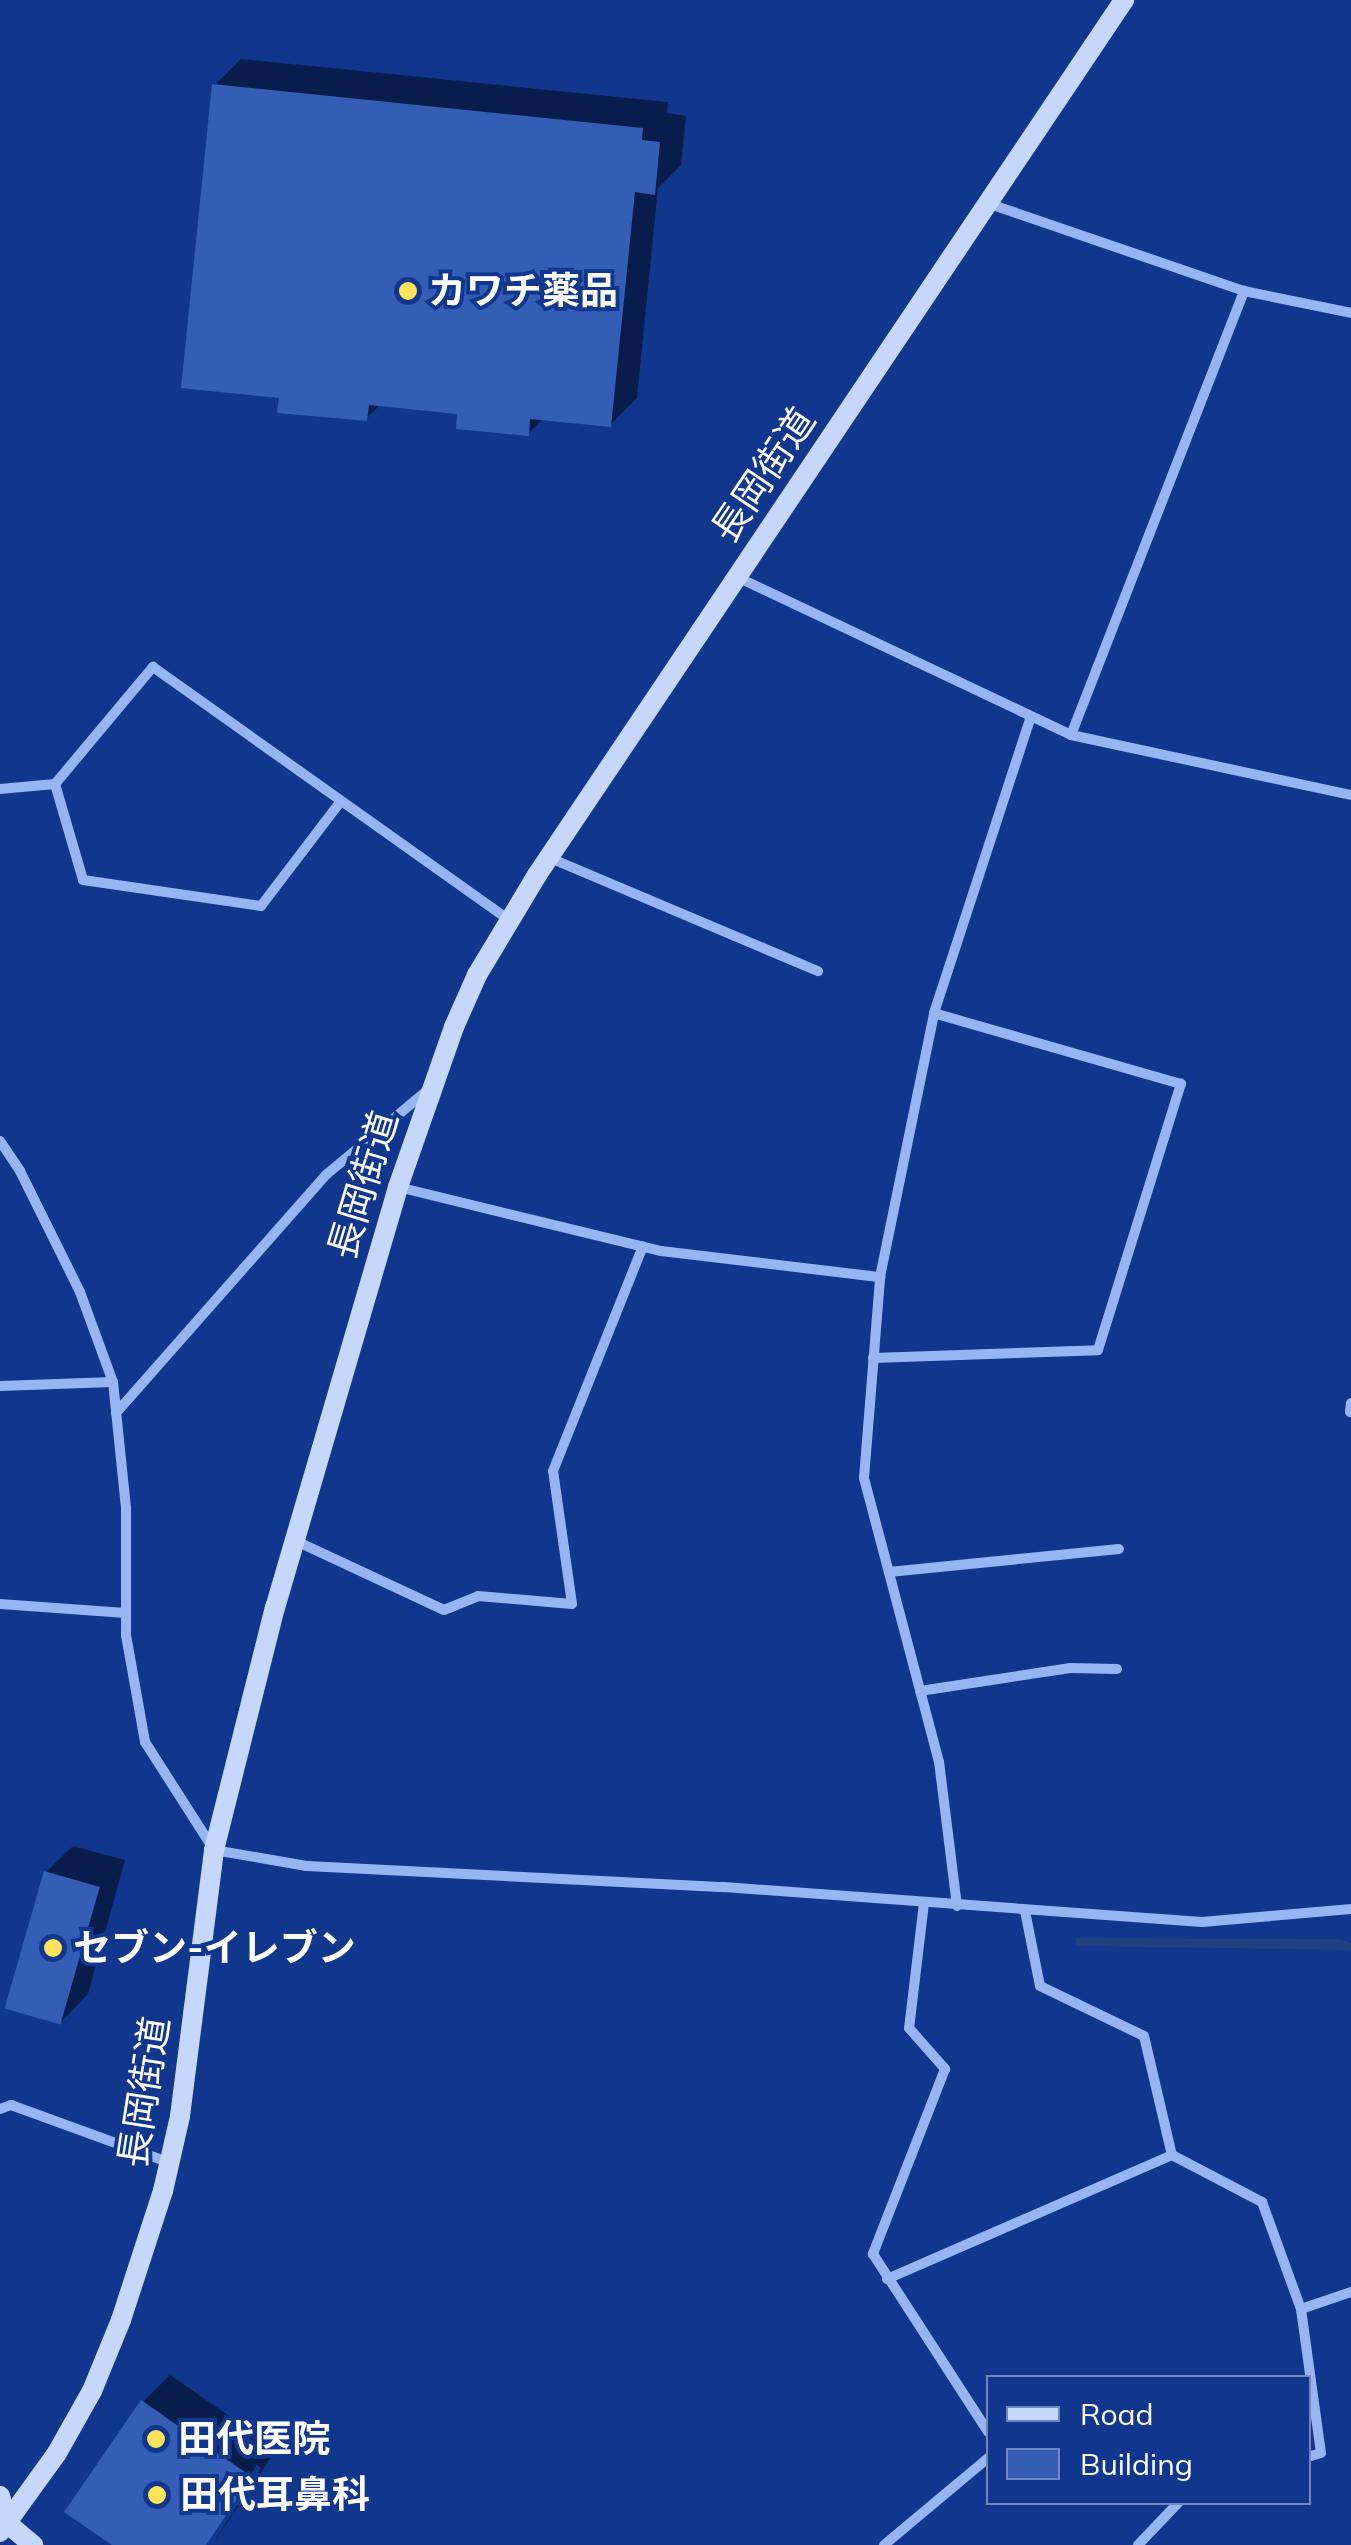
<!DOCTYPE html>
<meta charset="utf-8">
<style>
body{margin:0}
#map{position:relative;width:1351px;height:2545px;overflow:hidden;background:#10378d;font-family:Mulish,"Noto Sans JP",sans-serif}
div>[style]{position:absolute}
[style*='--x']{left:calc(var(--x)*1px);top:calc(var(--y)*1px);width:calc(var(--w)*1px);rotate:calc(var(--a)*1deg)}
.water>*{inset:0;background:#223f80}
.shadow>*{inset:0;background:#0007}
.building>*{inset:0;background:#345db5;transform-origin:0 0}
.street>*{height:10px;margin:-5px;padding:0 5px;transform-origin:5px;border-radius:5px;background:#97b5f2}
.secondary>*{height:20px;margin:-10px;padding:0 10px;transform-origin:10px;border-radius:10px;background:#c6d7fc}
.dots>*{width:28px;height:28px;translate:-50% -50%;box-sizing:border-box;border:5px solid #10378d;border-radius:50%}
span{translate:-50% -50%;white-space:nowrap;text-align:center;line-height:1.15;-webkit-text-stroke:8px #10378d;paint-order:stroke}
.poi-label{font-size:38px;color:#fff;font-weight:700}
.left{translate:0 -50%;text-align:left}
.street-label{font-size:38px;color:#fff}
.legend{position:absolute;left:986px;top:2375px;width:325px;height:130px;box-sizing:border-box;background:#10378d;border:2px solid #7087bb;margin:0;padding:12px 18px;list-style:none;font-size:30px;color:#fff}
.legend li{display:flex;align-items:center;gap:20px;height:50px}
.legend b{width:50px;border:2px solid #7087bb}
</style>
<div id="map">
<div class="water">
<i style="clip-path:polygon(1076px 1938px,1339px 1939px,1351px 1943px,1351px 1950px,1076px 1946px)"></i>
</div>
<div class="shadow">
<i style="clip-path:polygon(241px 59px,668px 102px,667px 113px,686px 116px,681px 165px,658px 188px,637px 398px,610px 425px,544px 418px,528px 434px,460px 411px,381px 404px,366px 419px,281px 396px,214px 86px)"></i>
<i style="clip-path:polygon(73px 1846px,125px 1860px,88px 1994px,62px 2021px,46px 1872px)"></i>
<i style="clip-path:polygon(170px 2375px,277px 2449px,212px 2545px,261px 2468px,257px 2465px,203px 2545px,117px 2545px,143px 2402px)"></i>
</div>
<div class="building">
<i style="clip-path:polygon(212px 84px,643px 128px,642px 140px,660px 142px,655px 195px,635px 192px,611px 427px,530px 419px,529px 436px,456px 429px,457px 414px,369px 405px,367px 421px,277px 413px,279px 398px,181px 388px)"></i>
<i style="left:44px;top:1871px;width:58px;height:143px;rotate:16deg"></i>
<i style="clip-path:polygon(141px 2400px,252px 2477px,206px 2545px,112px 2545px,64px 2512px)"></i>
</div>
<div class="street">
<i style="--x:987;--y:203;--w:272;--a:18.9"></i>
<i style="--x:1244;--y:291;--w:109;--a:11.6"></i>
<i style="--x:737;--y:577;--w:369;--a:25.3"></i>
<i style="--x:1071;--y:735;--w:286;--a:12.1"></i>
<i style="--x:1071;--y:735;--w:477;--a:-68.7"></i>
<i style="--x:55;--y:784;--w:100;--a:73.7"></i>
<i style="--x:83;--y:880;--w:180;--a:8.3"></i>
<i style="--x:261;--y:906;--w:132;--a:-52.7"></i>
<i style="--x:0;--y:789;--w:55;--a:-5.2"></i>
<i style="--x:55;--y:784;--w:153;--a:-50.1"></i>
<i style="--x:153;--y:667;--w:435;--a:35.4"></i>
<i style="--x:550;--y:858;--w:291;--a:22.9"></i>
<i style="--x:0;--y:1141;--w:36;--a:56"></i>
<i style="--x:20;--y:1171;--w:135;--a:63.6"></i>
<i style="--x:80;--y:1292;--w:96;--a:69.9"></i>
<i style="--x:113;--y:1382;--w:127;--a:84.1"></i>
<i style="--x:126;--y:1508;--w:127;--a:90"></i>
<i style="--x:126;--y:1635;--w:109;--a:79.9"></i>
<i style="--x:145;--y:1742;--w:128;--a:57.4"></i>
<i style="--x:214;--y:1850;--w:94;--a:9.8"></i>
<i style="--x:307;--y:1866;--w:418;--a:2.9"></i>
<i style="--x:724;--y:1887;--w:479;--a:4.2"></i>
<i style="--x:1202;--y:1922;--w:150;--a:-5"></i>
<i style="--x:398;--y:1187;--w:271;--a:13.7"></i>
<i style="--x:661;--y:1251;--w:221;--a:6.8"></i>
<i style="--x:873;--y:1358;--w:225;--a:-2"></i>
<i style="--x:1098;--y:1350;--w:279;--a:-72.7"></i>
<i style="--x:1181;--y:1084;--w:257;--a:-164"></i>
<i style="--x:0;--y:1386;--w:113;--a:-2"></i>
<i style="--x:1350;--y:1412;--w:9;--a:-84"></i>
<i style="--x:116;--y:1413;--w:319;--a:-48.6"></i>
<i style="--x:327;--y:1174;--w:133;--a:-39.8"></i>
<i style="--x:296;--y:1541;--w:163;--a:25"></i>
<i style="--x:444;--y:1610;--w:37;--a:-22"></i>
<i style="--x:478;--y:1596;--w:94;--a:4.9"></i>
<i style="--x:572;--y:1604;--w:134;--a:-98.1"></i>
<i style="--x:553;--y:1471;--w:242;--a:-68.2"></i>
<i style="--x:889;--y:1572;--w:231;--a:-5.7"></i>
<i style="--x:0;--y:1604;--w:126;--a:4.1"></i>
<i style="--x:920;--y:1691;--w:152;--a:-8.7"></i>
<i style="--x:1070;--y:1668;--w:47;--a:1.2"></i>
<i style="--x:924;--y:1903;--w:126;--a:96.8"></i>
<i style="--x:909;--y:2028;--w:55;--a:48.7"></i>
<i style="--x:945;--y:2069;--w:199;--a:111.3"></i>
<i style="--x:873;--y:2254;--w:212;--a:57.1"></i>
<i style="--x:957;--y:1906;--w:145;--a:-97.1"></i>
<i style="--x:939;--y:1762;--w:294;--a:-104.8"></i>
<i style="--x:864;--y:1478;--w:202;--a:-85.4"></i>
<i style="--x:880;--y:1277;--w:269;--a:-78.4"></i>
<i style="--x:934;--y:1013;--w:309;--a:-71.9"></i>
<i style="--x:1025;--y:1911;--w:76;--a:78.7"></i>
<i style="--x:1040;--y:1986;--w:115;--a:25.7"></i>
<i style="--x:1144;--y:2036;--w:122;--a:76.8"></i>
<i style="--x:1172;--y:2155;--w:102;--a:27.6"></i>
<i style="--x:1262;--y:2202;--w:114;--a:70"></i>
<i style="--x:1301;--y:2309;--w:53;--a:-18.8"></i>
<i style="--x:0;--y:2109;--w:12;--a:-20"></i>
<i style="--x:11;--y:2105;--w:169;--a:20"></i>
<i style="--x:887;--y:2279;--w:311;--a:-23.5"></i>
<i style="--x:1301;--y:2309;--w:145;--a:82.1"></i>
<i style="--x:1321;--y:2453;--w:14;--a:163"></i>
<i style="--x:884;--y:2545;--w:136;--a:-39.9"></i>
<i style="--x:1138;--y:2545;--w:59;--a:-46.4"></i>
</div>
<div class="secondary">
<i style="--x:0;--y:2496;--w:29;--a:74"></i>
<i style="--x:8;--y:2524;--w:33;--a:40"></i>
<i style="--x:0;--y:2532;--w:97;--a:-54.2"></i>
<i style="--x:57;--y:2453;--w:71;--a:-60.6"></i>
<i style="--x:92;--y:2391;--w:77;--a:-67.8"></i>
<i style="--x:121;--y:2320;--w:136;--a:-72"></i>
<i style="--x:163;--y:2191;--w:77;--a:-77.2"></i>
<i style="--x:180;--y:2116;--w:268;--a:-82.7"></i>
<i style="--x:214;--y:1850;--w:250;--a:-75.9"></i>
<i style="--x:275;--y:1608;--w:439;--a:-73.7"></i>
<i style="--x:398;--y:1187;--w:170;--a:-70.7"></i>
<i style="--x:454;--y:1027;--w:57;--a:-66.1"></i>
<i style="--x:477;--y:975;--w:117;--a:-59"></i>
<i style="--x:537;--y:875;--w:1054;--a:-56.14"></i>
</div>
<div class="dots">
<i style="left:408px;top:291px;background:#ffe459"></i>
<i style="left:53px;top:1948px;background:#ffe459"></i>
<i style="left:156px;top:2439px;background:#ffe459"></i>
<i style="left:157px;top:2495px;background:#ffe459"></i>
</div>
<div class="poi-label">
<span class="left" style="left:428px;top:291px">カワチ薬品</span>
<span class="left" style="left:73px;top:1948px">セブン-イレブン</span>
<span class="left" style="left:178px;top:2439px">田代医院</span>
<span class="left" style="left:180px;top:2495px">田代耳鼻科</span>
</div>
<div class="street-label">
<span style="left:763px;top:475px;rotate:-56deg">長岡街道</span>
<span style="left:363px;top:1185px;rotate:-73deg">長岡街道</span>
<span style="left:144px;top:2092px;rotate:-81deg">長岡街道</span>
</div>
<ul class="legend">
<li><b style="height:12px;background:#c6d7fc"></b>Road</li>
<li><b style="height:28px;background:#345db5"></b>Building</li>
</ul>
</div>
